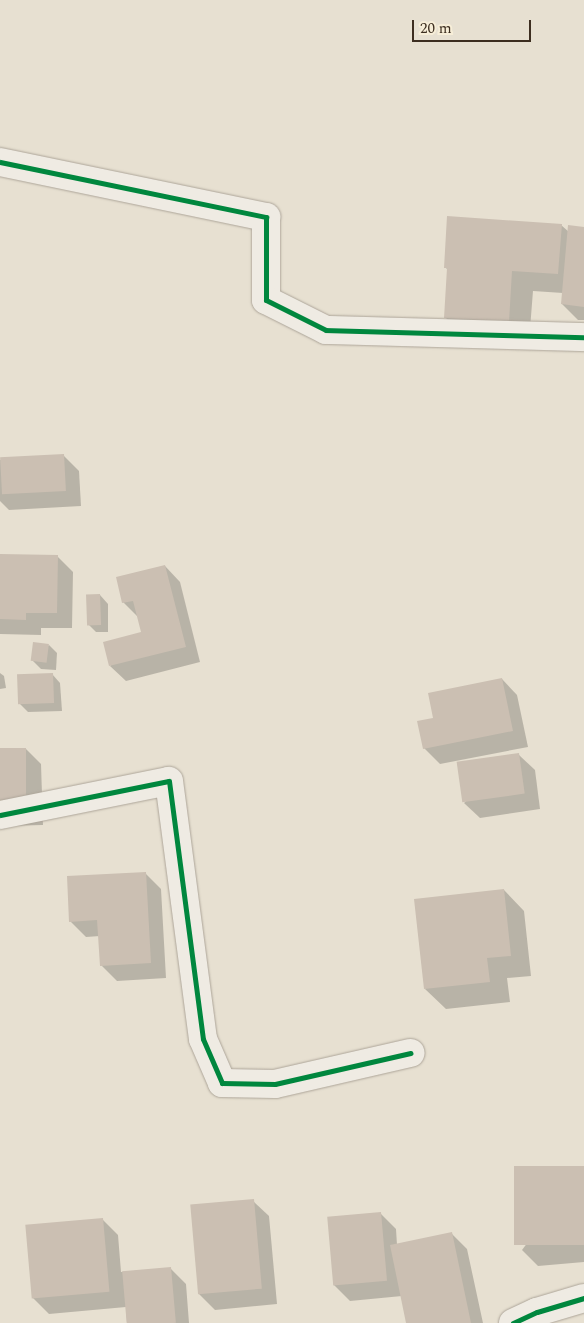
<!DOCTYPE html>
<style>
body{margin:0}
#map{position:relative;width:584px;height:1323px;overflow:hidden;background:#e7e0d1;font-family:Spectral,serif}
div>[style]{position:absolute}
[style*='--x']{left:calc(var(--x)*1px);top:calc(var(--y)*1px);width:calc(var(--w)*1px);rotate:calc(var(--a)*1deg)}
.shadow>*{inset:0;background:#0003}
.building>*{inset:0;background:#cbbfb2;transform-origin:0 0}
.roads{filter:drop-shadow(0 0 1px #ada599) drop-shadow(0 0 1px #ada599)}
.street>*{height:28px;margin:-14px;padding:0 14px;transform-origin:14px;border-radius:14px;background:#efebe3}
.cycleway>*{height:5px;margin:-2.5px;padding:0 2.5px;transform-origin:2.5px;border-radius:2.5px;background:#00873e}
span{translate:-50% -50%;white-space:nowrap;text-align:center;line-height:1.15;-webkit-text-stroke:5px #f7eed8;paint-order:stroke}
.scale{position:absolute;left:412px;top:20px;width:119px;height:22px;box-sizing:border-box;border:2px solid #3d2e20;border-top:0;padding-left:6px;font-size:15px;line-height:18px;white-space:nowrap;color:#3d2e20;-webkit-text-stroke:4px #f7eed8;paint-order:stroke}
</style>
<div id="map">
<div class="shadow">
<i style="clip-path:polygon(561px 225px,569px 232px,584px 228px,584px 320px,578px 320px,562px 304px,563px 293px,533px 291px,529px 342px,466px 338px,445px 317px,448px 270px,445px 267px)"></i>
<i style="clip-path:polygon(64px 456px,79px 471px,81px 506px,9px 510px,0 501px,0 460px)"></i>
<i style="clip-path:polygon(0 555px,57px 556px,73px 572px,72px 628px,41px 628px,41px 635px,0 634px)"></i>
<i style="clip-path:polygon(165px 566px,180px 582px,200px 662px,126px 681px,110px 666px,143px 633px,139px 618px,123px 602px)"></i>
<i style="clip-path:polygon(100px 595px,108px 604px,108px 632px,96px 632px,88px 624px)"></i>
<i style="clip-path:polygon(49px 645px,57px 653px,56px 670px,41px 669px,33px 661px)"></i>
<i style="clip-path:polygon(0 673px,4px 676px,6px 688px,0 689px)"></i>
<i style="clip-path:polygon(52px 674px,60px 683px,62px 711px,28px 712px,20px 704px)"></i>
<i style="clip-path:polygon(502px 679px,517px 695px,528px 747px,440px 764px,424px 748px,434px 719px)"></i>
<i style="clip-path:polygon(26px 749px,41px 764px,43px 825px,0 826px,0 750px)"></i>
<i style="clip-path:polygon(519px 755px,535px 770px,540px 809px,480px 818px,464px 803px)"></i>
<i style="clip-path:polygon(145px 873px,161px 889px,166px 978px,117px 981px,101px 965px,100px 936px,86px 937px,70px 921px)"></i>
<i style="clip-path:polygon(504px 890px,524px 911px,531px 976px,507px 978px,510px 1002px,446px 1009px,425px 989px)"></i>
<i style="clip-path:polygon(584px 1167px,584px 1262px,538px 1266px,522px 1250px)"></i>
<i style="clip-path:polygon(253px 1201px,269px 1216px,277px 1304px,215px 1310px,199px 1294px)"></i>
<i style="clip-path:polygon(380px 1213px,396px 1229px,397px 1245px,452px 1234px,467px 1249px,483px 1323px,408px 1323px,402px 1296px,350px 1301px,334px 1285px)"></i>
<i style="clip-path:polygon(102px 1219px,118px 1235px,121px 1272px,170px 1268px,186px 1284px,189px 1323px,127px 1323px,126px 1307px,49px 1314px,33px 1298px)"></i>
</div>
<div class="building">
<i style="clip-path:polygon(447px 216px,562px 224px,558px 274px,512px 271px,509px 322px,444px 318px,447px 268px,444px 268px)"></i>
<i style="clip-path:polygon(568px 225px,584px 227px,584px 307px,561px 304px)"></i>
<i style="left:64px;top:454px;width:37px;height:64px;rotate:87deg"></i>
<i style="clip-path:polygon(0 554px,58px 555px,57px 613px,26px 613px,26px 620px,0 619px)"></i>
<i style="clip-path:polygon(165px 565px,186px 647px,109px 666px,103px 642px,141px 632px,133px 601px,122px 603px,116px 577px)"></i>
<i style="left:100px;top:594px;width:31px;height:14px;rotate:88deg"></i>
<i style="left:33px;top:642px;width:16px;height:19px;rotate:7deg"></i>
<i style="left:53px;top:673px;width:30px;height:36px;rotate:88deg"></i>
<i style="clip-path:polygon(502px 678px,513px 731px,423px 749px,417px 721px,433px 718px,428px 693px)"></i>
<i style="left:0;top:748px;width:26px;height:63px"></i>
<i style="left:519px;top:753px;width:41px;height:63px;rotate:82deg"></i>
<i style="clip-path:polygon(146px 872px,151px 963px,100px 966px,97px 920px,69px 922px,67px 876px)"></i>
<i style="clip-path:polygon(504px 889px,511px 956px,487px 958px,490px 982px,424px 989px,414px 899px)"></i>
<i style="left:584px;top:1166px;width:79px;height:70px;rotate:90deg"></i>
<i style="left:254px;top:1199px;width:90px;height:64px;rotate:85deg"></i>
<i style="left:381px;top:1212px;width:69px;height:54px;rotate:85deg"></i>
<i style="left:103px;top:1218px;width:74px;height:78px;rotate:85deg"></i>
<i style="clip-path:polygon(452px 1232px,471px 1323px,406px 1323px,390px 1245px)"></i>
<i style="left:171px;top:1267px;width:56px;height:49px;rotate:85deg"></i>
</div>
<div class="roads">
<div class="street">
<i style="--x:0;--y:162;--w:272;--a:11.7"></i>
<i style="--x:266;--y:217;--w:83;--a:90"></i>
<i style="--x:266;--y:300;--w:67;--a:26.6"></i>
<i style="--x:326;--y:330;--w:258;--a:1.6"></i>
<i style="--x:0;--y:815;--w:172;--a:-11.4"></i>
<i style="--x:169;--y:781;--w:260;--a:82.5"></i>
<i style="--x:203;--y:1039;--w:48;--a:66.6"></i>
<i style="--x:222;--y:1083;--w:53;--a:1.1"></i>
<i style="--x:275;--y:1084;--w:139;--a:-12.9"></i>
<i style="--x:513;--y:1323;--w:26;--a:-25"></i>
<i style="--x:537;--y:1312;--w:49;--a:-16.6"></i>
</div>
</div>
<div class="cycleway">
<i style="--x:0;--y:162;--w:272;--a:11.7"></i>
<i style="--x:266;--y:217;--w:83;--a:90"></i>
<i style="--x:266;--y:300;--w:67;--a:26.6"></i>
<i style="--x:326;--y:330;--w:258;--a:1.6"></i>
<i style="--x:0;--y:815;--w:172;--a:-11.4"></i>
<i style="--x:169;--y:781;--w:260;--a:82.5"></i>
<i style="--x:203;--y:1039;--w:48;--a:66.6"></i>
<i style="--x:222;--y:1083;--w:53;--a:1.1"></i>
<i style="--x:275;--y:1084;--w:139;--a:-12.9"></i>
<i style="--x:513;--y:1323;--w:26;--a:-25"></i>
<i style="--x:537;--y:1312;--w:49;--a:-16.6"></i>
</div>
<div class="scale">20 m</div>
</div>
